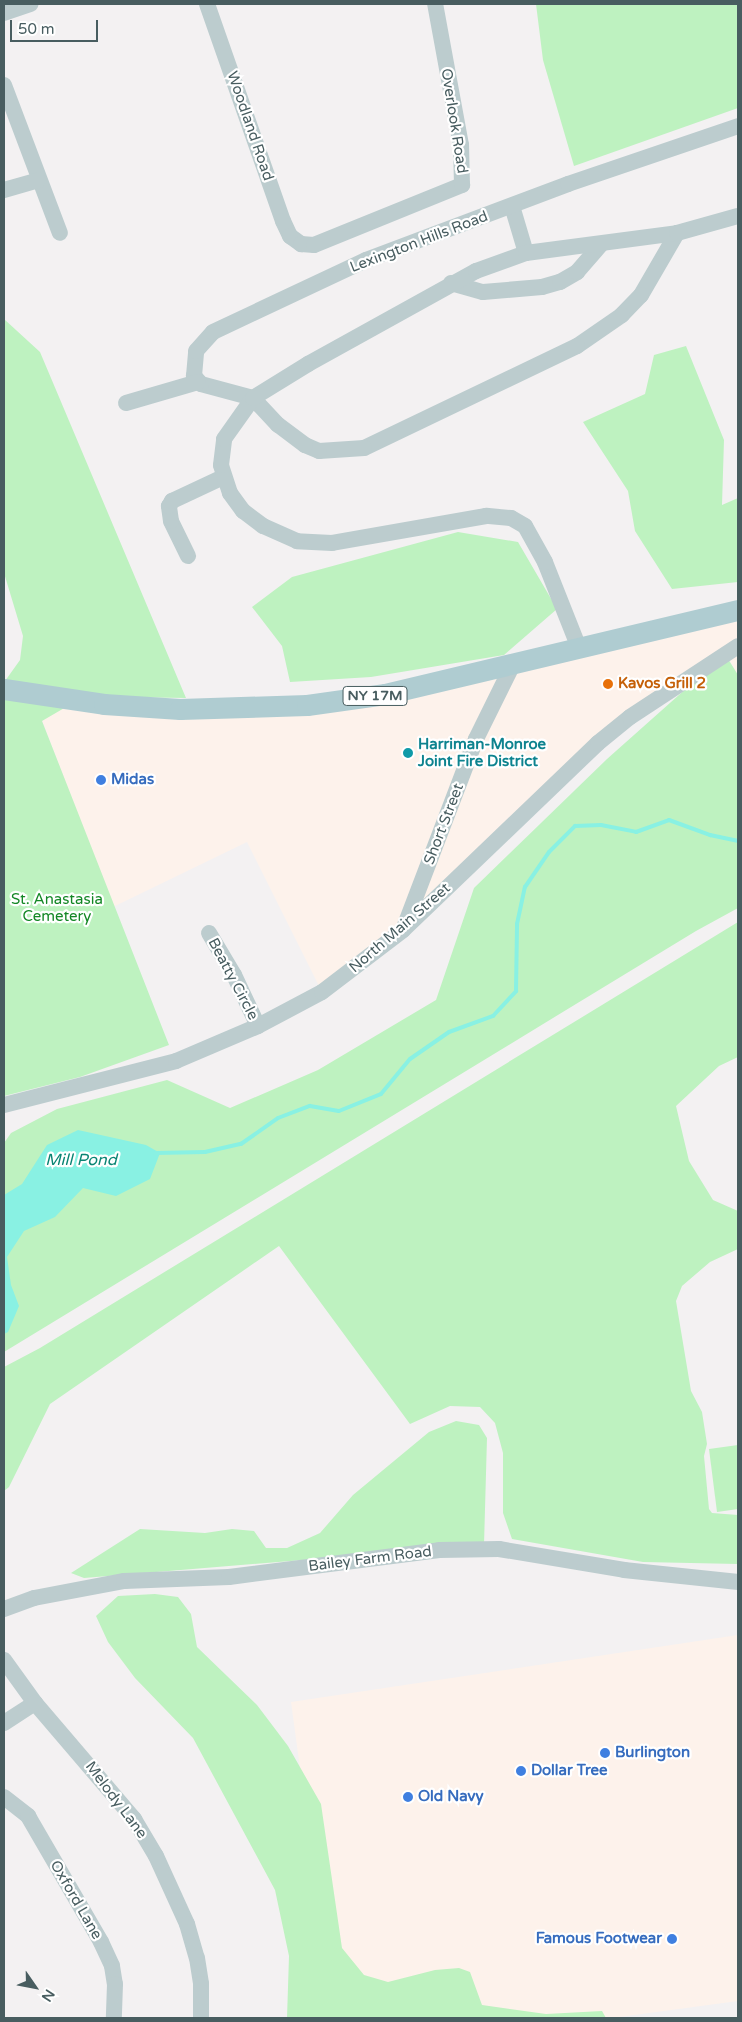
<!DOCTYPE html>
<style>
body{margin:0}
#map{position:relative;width:742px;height:2022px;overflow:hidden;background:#f3f1f2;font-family:"Varela Round",sans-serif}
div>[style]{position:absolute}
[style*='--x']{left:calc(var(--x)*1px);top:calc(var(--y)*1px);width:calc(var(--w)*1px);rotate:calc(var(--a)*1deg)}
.commercial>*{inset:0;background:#fdf2eb}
.green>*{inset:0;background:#bef2c0}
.water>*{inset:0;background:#89f1e3}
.stream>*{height:4px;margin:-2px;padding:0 2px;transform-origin:2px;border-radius:2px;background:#89f1e3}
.minor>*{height:16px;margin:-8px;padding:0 8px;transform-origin:8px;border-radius:8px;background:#bcccce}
.major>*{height:21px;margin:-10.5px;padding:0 10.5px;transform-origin:10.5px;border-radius:10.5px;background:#afccd1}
.dots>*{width:14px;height:14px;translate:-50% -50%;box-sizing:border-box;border:2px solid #fff;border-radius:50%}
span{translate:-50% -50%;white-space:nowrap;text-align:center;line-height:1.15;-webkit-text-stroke:4.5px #fff;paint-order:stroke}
.shield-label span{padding:1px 4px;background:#fff;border:1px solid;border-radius:4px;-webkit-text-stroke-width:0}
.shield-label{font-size:14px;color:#485d60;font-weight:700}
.street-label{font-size:15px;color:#485d60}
.food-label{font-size:15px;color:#c56008;font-weight:700}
.left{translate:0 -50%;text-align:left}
.culture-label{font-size:15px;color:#0d838f;font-weight:700}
.shop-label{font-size:15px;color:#366cbe;font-weight:700}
.right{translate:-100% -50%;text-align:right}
.park-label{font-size:15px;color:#138725}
.water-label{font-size:16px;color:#098473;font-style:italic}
.frame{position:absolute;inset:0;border:5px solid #485d60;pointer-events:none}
.north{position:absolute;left:10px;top:1962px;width:50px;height:50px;-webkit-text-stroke:4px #fff;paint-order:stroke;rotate:123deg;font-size:14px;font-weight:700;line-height:20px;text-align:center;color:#485d60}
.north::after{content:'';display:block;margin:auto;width:18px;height:22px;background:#485d60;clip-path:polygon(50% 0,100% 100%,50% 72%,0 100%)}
.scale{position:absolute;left:10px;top:20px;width:88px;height:22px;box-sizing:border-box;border:2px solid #485d60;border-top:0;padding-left:6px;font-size:15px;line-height:18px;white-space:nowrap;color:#485d60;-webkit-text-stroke:4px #fff;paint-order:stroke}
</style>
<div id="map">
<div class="commercial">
<i style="clip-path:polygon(738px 610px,738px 675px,726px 654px,630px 717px,403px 930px,322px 992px,247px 842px,113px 907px,42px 720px,78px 700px,307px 705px)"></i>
<i style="clip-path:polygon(738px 1635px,738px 2001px,612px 2018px,334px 2018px,291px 1702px)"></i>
</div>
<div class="green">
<i style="clip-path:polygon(536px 4px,738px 4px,738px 108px,574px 166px,543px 60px)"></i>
<i style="clip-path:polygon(4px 319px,40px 352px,186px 698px,121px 697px,5px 681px,20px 660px,23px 636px,4px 573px)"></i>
<i style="clip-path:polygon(686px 346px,724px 440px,722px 505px,738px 498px,738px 582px,672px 589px,635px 531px,628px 491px,583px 422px,645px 394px,654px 355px)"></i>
<i style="clip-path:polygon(458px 532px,518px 542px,557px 609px,504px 655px,371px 677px,290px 682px,282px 646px,252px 607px,292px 577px)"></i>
<i style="clip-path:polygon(725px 654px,738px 675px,738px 908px,696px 931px,4px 1352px,4px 1143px,11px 1133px,57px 1109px,167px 1080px,230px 1108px,318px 1070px,436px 1000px,474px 888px,607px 759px)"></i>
<i style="clip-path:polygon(4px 689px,78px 700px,42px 721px,169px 1045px,80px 1077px,4px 1096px)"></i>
<i style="clip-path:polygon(738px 922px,738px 1057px,719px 1066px,676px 1106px,689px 1161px,713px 1200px,738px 1211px,738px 1249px,710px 1262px,682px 1286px,676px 1301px,691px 1391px,702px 1412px,707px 1444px,704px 1456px,709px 1509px,712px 1513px,738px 1515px,738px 1564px,643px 1562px,512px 1539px,503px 1513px,503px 1453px,495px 1423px,480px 1407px,450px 1406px,410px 1424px,279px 1246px,50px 1404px,9px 1487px,4px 1491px,4px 1367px,40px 1348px)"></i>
<i style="clip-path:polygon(456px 1421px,479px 1425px,487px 1438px,484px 1545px,84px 1578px,71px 1573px,140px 1529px,205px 1533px,232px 1529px,254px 1531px,266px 1548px,287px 1548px,320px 1533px,353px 1495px,429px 1432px)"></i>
<i style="clip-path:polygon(738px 1445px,738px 1509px,717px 1512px,709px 1449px)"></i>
<i style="clip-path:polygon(155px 1594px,178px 1597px,191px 1614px,197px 1647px,257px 1705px,288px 1746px,321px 1804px,342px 1948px,364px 1975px,388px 1982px,435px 1970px,459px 1968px,470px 1972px,482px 2005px,546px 2014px,602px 2011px,606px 2018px,287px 2018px,289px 1956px,275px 1890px,193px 1738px,135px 1678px,108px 1642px,96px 1616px,118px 1596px)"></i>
</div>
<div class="water">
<i style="clip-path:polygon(78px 1130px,146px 1145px,160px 1153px,150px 1179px,116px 1196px,83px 1188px,55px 1217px,24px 1231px,7px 1257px,11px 1285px,19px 1306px,8px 1332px,4px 1334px,4px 1195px,22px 1184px,47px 1145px)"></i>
</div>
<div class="stream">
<i style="--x:155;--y:1153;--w:50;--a:-1.1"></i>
<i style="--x:205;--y:1152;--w:37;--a:-13"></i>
<i style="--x:241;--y:1144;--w:45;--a:-35.1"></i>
<i style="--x:278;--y:1118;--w:34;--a:-21"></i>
<i style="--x:310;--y:1106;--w:29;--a:10"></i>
<i style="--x:339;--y:1111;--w:45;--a:-22"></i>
<i style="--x:381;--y:1094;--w:45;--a:-50.4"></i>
<i style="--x:410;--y:1059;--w:47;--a:-34.7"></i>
<i style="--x:449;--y:1032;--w:47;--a:-20"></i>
<i style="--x:493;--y:1016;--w:34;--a:-47"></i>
<i style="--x:516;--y:991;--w:67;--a:-89.1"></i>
<i style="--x:517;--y:924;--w:38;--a:-78"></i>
<i style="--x:525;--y:887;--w:42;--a:-55.6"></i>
<i style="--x:549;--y:852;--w:37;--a:-45"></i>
<i style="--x:575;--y:826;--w:26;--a:-2"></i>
<i style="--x:601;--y:825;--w:36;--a:11"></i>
<i style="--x:636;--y:832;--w:35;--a:-20"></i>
<i style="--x:669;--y:820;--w:44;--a:20.1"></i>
<i style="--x:710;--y:835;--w:29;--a:12"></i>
</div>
<div class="minor">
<i style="--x:207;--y:4;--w:230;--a:70.7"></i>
<i style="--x:283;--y:221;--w:17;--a:65"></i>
<i style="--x:290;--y:236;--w:14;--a:36"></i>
<i style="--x:301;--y:244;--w:13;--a:4"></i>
<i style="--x:314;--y:245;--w:160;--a:-22.1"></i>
<i style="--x:462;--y:185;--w:40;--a:-91.4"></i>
<i style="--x:461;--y:145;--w:143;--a:-100.4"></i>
<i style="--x:4;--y:13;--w:28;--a:-19"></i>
<i style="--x:4;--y:85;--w:158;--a:69.3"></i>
<i style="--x:4;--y:190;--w:35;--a:-16"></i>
<i style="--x:512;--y:206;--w:49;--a:73.4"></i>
<i style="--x:677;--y:233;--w:72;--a:120.1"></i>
<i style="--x:641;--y:295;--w:28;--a:134"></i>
<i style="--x:622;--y:315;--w:55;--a:145.4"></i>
<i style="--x:577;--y:346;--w:236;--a:154.4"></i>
<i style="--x:364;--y:448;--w:45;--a:176.2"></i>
<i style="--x:319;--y:451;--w:15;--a:-157"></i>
<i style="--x:305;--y:445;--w:34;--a:-143"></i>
<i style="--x:278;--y:425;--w:37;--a:-133"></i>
<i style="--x:253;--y:398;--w:54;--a:-164.9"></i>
<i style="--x:201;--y:384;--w:11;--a:-131"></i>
<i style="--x:194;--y:376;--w:25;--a:-85"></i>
<i style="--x:196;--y:351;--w:25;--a:-48"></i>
<i style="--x:213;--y:332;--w:169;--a:-25.2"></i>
<i style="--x:366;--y:260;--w:216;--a:-20.6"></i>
<i style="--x:568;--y:184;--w:180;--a:-18.8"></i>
<i style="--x:451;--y:283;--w:33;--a:16"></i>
<i style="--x:483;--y:292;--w:59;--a:-4.8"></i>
<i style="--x:542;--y:287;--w:19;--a:-16"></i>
<i style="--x:560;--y:282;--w:20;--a:-30"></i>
<i style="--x:577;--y:272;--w:37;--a:-49"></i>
<i style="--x:126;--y:403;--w:75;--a:-16.3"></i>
<i style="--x:188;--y:556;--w:39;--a:-116"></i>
<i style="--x:171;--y:521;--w:15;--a:-98"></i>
<i style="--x:169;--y:506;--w:6;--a:-59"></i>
<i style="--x:172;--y:501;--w:56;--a:-25.2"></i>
<i style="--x:579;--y:648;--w:92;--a:-111.6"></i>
<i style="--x:545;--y:562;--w:41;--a:-119.1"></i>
<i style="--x:525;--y:526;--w:16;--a:-150"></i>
<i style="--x:511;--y:518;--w:25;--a:-175"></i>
<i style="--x:486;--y:516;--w:156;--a:170.1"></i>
<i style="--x:332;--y:543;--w:35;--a:-177"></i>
<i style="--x:297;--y:541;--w:37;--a:-156"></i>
<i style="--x:263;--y:526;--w:25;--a:-143"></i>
<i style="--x:243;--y:511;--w:22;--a:-126"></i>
<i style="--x:230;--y:493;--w:29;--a:-108"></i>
<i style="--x:221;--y:465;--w:26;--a:-83"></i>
<i style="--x:224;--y:439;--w:50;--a:-54.7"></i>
<i style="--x:253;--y:398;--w:65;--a:-31.7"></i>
<i style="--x:308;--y:364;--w:192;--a:-29"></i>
<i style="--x:476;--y:271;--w:53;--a:-19.8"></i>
<i style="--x:526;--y:253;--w:152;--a:-7.5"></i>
<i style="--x:677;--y:233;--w:63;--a:-15.6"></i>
<i style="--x:405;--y:925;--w:199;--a:-69.1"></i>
<i style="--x:476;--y:739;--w:81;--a:-63.7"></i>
<i style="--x:209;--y:933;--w:49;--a:59.2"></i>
<i style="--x:234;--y:975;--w:56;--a:64.8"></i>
<i style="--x:4;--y:1105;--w:178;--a:-14.3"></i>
<i style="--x:176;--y:1061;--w:89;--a:-23.1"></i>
<i style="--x:258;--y:1026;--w:72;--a:-28"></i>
<i style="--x:322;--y:992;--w:102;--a:-37.4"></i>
<i style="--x:403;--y:930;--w:270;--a:-43.8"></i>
<i style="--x:598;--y:743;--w:41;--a:-39.1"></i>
<i style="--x:630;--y:717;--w:129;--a:-33.3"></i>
<i style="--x:4;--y:1609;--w:32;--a:-20"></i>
<i style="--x:34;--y:1598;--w:92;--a:-10.7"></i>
<i style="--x:124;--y:1581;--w:105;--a:-2.2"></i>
<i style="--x:229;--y:1577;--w:212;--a:-7.3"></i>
<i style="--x:439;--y:1550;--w:60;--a:-1"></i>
<i style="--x:499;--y:1549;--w:127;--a:9.5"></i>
<i style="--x:624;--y:1570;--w:115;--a:6"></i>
<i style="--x:4;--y:1660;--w:53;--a:54.2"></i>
<i style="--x:35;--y:1703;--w:153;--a:49.5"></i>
<i style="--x:134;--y:1819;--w:43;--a:59.3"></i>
<i style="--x:156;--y:1856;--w:75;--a:65.5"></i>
<i style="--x:187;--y:1924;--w:35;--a:74"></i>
<i style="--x:197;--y:1958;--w:26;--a:81"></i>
<i style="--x:201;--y:1984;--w:34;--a:90"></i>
<i style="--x:4;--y:1723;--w:37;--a:-33"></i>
<i style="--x:4;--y:1797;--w:31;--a:38"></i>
<i style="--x:28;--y:1816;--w:146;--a:59.9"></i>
<i style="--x:101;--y:1942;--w:26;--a:65"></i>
<i style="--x:112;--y:1966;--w:18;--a:81"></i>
<i style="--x:115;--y:1984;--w:34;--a:92"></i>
</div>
<div class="major">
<i style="--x:4;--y:689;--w:101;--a:8.5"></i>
<i style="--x:104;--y:704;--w:76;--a:3.8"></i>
<i style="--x:180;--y:709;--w:127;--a:-1.8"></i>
<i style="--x:307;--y:705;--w:79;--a:-8"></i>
<i style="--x:385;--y:694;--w:363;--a:-13.4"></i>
</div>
<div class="dots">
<i style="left:608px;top:684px;background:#e8710a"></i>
<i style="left:408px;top:753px;background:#0f9aa8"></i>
<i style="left:101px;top:780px;background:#3f7fe0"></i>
<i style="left:605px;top:1753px;background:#3f7fe0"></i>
<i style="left:521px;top:1771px;background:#3f7fe0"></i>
<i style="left:408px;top:1797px;background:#3f7fe0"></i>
<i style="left:672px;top:1939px;background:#3f7fe0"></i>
</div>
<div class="shield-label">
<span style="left:375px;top:696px">NY 17M</span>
</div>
<div class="street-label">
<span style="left:454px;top:121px;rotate:81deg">Overlook Road</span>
<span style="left:250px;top:126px;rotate:71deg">Woodland Road</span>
<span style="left:419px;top:242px;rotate:-21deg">Lexington Hills Road</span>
<span style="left:444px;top:824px;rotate:-69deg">Short Street</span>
<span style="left:400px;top:928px;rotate:-41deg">North Main Street</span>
<span style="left:233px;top:979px;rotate:62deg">Beatty Circle</span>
<span style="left:370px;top:1559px;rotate:-7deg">Bailey Farm Road</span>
<span style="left:116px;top:1800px;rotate:53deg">Melody Lane</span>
<span style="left:76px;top:1900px;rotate:60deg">Oxford Lane</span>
</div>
<div class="food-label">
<span class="left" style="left:618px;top:684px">Kavos Grill 2</span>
</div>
<div class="culture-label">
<span class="left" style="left:418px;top:753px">Harriman-Monroe<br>Joint Fire District</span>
</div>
<div class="shop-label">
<span class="left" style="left:111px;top:780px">Midas</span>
<span class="left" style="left:615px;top:1753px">Burlington</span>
<span class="left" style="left:531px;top:1771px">Dollar Tree</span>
<span class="left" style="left:418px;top:1797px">Old Navy</span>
<span class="right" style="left:662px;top:1939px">Famous Footwear</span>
</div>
<div class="park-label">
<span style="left:57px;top:908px">St. Anastasia<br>Cemetery</span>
</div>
<div class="water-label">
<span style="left:81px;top:1160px">Mill Pond</span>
</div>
<div class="frame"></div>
<div class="north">N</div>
<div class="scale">50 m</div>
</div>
